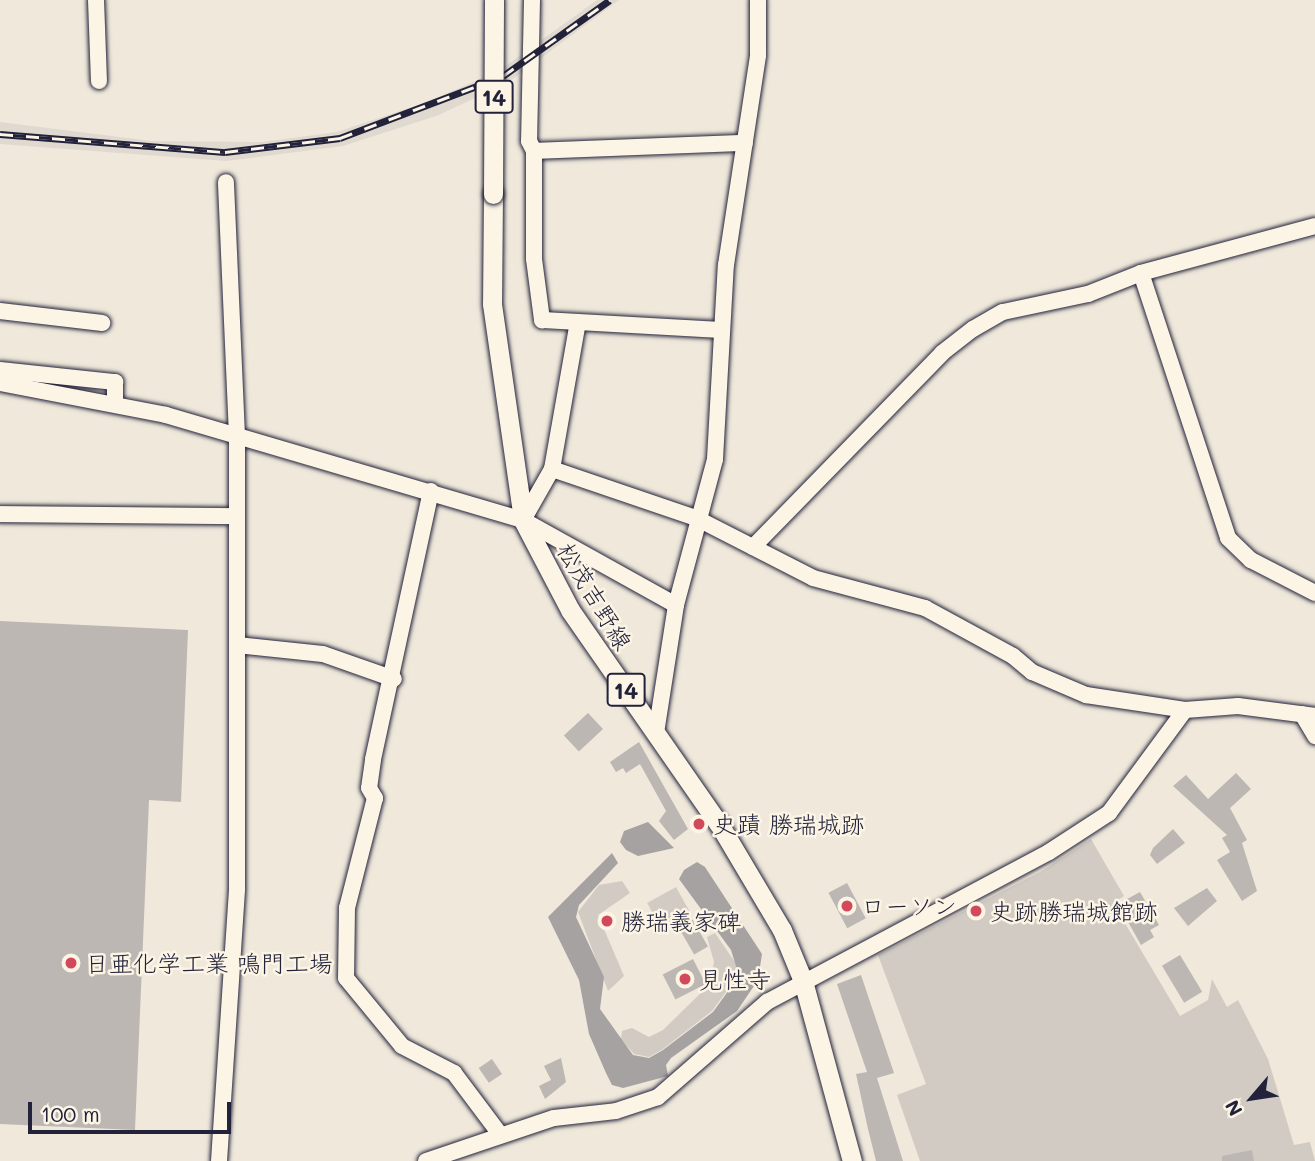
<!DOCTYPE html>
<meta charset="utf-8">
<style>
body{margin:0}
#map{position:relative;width:1315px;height:1161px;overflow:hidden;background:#efe8db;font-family:Mali,"Klee One",sans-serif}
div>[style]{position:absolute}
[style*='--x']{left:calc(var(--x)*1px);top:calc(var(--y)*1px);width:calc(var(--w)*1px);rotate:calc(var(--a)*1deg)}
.built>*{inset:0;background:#e0d9cf}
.green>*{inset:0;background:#d1cbc3;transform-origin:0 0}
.water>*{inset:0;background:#a6a2a2}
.building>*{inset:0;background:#bcb7b3;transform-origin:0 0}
.roads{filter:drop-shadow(0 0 2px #22223b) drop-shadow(0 0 2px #22223b)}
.minor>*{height:16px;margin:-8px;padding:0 8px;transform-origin:8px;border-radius:8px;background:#fcf5e5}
.major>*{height:19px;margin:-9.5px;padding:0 9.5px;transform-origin:9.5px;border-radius:9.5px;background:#fcf5e5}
.rail>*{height:7px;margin-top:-3.5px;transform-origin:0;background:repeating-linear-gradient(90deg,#fcf5e5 0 13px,#22223b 0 26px);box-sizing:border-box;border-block:2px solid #22223b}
.bridges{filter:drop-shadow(0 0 2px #22223b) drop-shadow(0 0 2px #22223b)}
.major-bridge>*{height:19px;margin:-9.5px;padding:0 9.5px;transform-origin:9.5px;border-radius:9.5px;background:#fcf5e5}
.dots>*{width:19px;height:19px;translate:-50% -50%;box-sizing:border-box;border:4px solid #fcf5e5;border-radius:50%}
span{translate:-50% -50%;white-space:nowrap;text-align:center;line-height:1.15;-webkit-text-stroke:5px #fcf5e5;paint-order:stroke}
.shield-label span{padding:2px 5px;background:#fcf5e5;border:2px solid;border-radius:5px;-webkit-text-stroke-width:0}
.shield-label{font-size:23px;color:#22223b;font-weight:700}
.street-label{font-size:24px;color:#22223b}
.poi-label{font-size:24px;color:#22223b}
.left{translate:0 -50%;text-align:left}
.north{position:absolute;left:1217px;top:1063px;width:70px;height:70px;-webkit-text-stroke:5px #fcf5e5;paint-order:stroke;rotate:241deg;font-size:19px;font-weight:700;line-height:28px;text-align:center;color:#22223b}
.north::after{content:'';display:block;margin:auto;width:24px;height:32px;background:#22223b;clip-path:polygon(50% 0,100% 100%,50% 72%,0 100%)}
.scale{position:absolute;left:28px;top:1102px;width:203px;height:32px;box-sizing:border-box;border:4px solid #22223b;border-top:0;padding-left:9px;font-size:21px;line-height:24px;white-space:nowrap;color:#22223b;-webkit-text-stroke:5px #fcf5e5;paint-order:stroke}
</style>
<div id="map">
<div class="built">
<i style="clip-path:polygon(597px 0,619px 0,506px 84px,436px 116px,343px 146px,226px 161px,0 144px,0 122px,151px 141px,262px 142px,337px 132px,430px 101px,500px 70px)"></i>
</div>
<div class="green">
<i style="clip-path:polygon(1091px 839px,1124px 896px,1113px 903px,1180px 1016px,1208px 1000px,1212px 979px,1227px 1007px,1238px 1000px,1268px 1059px,1294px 1145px,1310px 1142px,1315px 1161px,920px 1161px,897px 1095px,926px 1084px,878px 955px,1040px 872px)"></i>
<i style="clip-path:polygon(622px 881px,630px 893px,598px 915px,624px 976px,608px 991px,578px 912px,599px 885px)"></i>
<i style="left:676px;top:887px;width:31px;height:33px;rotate:61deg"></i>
<i style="clip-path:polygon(715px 933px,737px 965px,731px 985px,712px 1011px,663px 1049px,649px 1057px,634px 1054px,621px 1039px,622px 1031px,632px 1028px,649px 1037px,663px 1030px,710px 984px,714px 962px,707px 937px)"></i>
</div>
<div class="water">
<i style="clip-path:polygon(648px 822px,674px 848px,638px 856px,626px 850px,620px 842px,624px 831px)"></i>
<i style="clip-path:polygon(612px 853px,618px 863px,579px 905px,576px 917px,604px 977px,600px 1009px,633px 1055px,649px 1058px,663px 1050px,713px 1012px,739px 976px,731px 950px,679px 879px,684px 870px,697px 862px,705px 867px,762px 954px,758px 980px,737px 1011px,671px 1058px,666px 1065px,668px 1076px,623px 1088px,612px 1085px,606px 1073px,589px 1034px,579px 980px,548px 917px)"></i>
</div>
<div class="building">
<i style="clip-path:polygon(0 621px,188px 630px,181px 802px,149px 800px,135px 1130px,0 1124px)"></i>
<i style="left:588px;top:713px;width:22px;height:33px;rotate:47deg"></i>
<i style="clip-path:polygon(639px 742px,688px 829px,674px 840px,659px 821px,666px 811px,640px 764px,626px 773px,623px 768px,616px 772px,610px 762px)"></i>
<i style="clip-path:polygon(1236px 773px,1251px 789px,1230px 808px,1247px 840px,1242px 843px,1257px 891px,1242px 901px,1217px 860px,1230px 852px,1222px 838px,1227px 835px,1173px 786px,1186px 775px,1208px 799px)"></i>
<i style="clip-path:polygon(1173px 829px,1185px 843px,1157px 864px,1150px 855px,1153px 848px)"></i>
<i style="left:847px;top:883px;width:40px;height:21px;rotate:62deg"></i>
<i style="clip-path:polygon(1207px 888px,1217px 901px,1188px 926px,1174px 908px)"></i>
<i style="clip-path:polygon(1140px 892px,1159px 925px,1150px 930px,1154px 937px,1141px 945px,1118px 904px)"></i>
<i style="left:691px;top:917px;width:34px;height:16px;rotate:60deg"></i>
<i style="left:1180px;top:955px;width:43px;height:21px;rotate:59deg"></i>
<i style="left:693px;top:959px;width:28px;height:34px;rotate:63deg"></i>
<i style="clip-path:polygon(861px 975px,894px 1073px,877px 1078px,903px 1161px,876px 1161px,868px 1129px,856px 1074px,867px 1072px,837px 984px)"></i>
<i style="clip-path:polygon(561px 1058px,566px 1082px,545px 1099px,539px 1086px,551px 1080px,544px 1066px)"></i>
<i style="left:492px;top:1059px;width:18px;height:16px;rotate:56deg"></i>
<i style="clip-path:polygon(1252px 1150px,1254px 1161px,1222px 1161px,1222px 1156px)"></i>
</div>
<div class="roads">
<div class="minor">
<i style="--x:96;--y:0;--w:81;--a:87.9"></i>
<i style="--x:532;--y:0;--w:141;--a:91.2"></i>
<i style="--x:529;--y:141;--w:11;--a:63"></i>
<i style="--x:534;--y:151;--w:108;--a:90"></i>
<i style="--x:534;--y:259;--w:62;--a:82.5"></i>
<i style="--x:542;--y:320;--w:180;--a:3.2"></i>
<i style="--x:534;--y:151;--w:211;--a:-2.2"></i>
<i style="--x:1141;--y:273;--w:279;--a:71.8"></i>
<i style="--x:1228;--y:538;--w:32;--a:44"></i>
<i style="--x:1251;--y:560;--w:72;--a:27.3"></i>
<i style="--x:0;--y:311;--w:103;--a:6.7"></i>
<i style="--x:0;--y:370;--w:116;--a:6"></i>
<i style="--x:115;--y:382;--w:21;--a:90"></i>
<i style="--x:0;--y:383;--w:169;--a:10.9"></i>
<i style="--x:166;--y:415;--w:372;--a:16.4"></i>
<i style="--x:523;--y:520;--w:175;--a:29.1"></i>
<i style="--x:552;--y:469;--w:152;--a:18.8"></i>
<i style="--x:696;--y:518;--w:131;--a:27.1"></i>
<i style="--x:813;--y:578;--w:116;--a:15"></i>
<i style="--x:925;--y:608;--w:100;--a:28.6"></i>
<i style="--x:1013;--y:656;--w:25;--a:40"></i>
<i style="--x:1032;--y:672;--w:59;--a:23.1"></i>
<i style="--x:1086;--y:695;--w:100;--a:8.6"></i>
<i style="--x:1185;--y:710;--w:53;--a:-4.3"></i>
<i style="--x:1238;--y:706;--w:78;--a:7.4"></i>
<i style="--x:431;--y:491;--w:275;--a:102.2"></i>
<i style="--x:373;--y:760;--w:28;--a:98"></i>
<i style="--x:369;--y:788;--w:12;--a:59"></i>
<i style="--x:375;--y:798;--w:114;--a:104.3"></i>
<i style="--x:347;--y:908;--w:70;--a:90.8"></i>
<i style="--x:346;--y:978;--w:88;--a:50.5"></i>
<i style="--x:402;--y:1046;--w:59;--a:27.4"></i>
<i style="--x:454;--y:1073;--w:75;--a:53.1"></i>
<i style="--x:0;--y:514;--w:237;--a:0.5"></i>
<i style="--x:523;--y:520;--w:59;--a:-60.4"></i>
<i style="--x:552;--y:469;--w:149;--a:-80"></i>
<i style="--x:753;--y:547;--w:271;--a:-45.7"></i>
<i style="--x:942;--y:353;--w:39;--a:-38"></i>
<i style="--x:973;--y:329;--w:34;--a:-30"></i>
<i style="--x:1003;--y:312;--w:87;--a:-12"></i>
<i style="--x:1088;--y:294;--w:57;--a:-21.6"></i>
<i style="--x:1141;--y:273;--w:180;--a:-15.1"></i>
<i style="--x:237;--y:645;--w:86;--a:6"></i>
<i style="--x:323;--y:654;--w:75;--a:19.4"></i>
<i style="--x:1302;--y:714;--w:26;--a:59"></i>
<i style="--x:656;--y:733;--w:130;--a:-81.1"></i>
<i style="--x:676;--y:605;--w:151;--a:-75"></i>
<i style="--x:715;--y:459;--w:194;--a:-86.8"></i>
<i style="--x:726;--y:265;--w:212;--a:-81.3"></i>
<i style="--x:758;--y:55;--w:55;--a:-90"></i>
<i style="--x:219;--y:1161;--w:273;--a:-86.2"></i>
<i style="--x:237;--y:889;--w:453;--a:-90"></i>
<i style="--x:237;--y:436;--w:254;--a:-92.5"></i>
<i style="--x:426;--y:1161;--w:135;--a:-18.6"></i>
<i style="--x:554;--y:1118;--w:62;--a:-6.4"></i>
<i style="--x:616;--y:1111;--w:44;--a:-18.4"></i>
<i style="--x:658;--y:1097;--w:145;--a:-41.1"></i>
<i style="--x:767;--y:1002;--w:319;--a:-28"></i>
<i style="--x:1049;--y:852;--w:72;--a:-33"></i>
<i style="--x:1109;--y:813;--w:128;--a:-53.6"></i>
</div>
<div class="major">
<i style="--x:493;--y:194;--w:110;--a:90.5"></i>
<i style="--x:492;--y:304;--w:218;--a:81.8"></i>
<i style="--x:523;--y:520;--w:102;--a:62.4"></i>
<i style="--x:570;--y:610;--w:261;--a:55.2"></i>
<i style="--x:719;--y:824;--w:123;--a:59.3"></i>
<i style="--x:782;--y:930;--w:55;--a:67.6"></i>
<i style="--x:803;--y:981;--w:187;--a:74.8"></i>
</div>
</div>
<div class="rail">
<i style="--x:0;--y:134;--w:226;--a:4.6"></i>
<i style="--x:225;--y:152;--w:116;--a:-6.9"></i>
<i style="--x:340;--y:138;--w:174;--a:-20.8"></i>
<i style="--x:503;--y:76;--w:131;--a:-35.4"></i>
</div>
<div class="bridges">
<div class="major-bridge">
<i style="--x:493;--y:194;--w:194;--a:-89.7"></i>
</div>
</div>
<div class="dots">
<i style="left:699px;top:824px;background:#d1495b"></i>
<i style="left:847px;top:906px;background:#d1495b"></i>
<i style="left:976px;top:911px;background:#d1495b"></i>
<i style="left:607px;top:921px;background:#d1495b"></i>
<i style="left:71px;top:963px;background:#d1495b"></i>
<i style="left:685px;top:979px;background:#d1495b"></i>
</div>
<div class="shield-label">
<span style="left:494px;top:97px">14</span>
<span style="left:626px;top:690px">14</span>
</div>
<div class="street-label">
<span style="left:595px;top:596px;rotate:59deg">松茂吉野線</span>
</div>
<div class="poi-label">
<span class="left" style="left:713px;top:824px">史蹟 勝瑞城跡</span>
<span class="left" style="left:861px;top:906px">ローソン</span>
<span class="left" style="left:990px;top:911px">史跡勝瑞城館跡</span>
<span class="left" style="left:621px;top:921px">勝瑞義家碑</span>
<span class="left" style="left:85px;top:963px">日亜化学工業 鳴門工場</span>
<span class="left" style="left:699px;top:979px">見性寺</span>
</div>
<div class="north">N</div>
<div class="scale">100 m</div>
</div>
